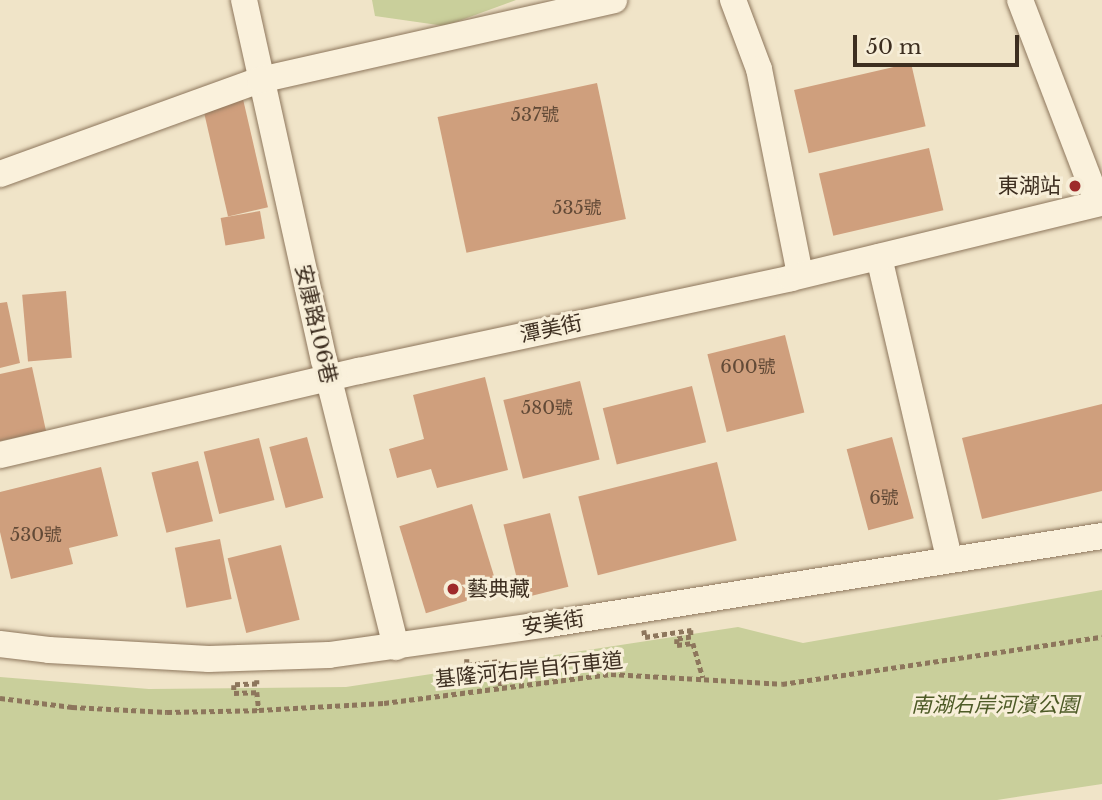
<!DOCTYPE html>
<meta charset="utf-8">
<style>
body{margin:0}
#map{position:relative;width:1102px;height:800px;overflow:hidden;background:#f0e4c8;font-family:"Libre Baskerville","Noto Sans TC",serif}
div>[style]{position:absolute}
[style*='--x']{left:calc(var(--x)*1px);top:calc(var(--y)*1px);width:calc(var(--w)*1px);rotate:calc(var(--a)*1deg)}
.green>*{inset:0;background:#c9cf9b}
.building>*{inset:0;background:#cf9f7d;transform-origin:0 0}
.path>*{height:4.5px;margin-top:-2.25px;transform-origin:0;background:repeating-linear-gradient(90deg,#8d765c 0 5px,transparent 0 8.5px)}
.roads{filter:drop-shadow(0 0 2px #8d765c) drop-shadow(0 0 2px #8d765c)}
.minor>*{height:26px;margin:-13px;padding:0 13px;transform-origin:13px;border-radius:13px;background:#faf1dc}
.dots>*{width:19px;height:19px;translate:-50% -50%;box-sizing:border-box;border:4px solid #f7eed8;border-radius:50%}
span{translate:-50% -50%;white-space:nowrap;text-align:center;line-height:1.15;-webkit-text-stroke:6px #f7eed8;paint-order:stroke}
.number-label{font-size:18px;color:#624a37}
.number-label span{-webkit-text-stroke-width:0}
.poi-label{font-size:21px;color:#3d2e20}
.right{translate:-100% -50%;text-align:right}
.left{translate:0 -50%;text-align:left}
.street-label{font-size:21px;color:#3d2e20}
.park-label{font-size:21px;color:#4d5a26;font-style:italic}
.scale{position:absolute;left:853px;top:35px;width:166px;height:32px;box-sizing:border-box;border:4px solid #3d2e20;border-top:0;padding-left:9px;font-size:21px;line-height:24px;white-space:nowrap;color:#3d2e20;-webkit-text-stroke:5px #f7eed8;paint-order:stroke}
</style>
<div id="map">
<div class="green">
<i style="clip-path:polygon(372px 0,516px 0,445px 26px,375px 16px)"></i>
<i style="clip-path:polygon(1102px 590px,1102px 784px,997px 800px,0 800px,0 677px,149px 689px,346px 687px,738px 627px,803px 643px)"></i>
</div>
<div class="building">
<i style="left:911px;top:63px;width:65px;height:120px;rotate:77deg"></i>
<i style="left:597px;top:83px;width:139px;height:163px;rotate:78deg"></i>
<i style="left:243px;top:99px;width:111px;height:41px;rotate:77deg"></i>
<i style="left:929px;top:148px;width:64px;height:113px;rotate:77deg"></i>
<i style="left:260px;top:211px;width:28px;height:40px;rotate:80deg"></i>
<i style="left:66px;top:291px;width:67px;height:44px;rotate:85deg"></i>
<i style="clip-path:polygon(7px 302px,20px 363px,0 368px,0 303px)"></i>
<i style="left:785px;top:335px;width:80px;height:80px;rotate:76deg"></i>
<i style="clip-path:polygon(32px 367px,46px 431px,0 441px,0 374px)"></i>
<i style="clip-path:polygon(485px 377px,508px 470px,437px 488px,431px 469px,397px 478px,389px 449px,424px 439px,413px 395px)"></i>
<i style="left:580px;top:381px;width:81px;height:79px;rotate:76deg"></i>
<i style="left:692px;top:386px;width:58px;height:92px;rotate:76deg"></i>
<i style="clip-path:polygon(1102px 404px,1102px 491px,982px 519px,962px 438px)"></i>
<i style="left:307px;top:437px;width:63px;height:39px;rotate:75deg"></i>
<i style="left:892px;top:437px;width:84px;height:47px;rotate:75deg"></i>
<i style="left:259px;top:438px;width:64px;height:57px;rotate:76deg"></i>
<i style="left:198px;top:461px;width:62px;height:48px;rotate:76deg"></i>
<i style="left:717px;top:462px;width:81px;height:143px;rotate:76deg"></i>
<i style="clip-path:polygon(101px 467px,118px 536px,69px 548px,73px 564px,11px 579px,0 532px,0 492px)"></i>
<i style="left:472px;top:504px;width:91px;height:76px;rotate:73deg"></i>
<i style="left:550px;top:513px;width:76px;height:48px;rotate:76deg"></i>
<i style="left:220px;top:539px;width:61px;height:46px;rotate:79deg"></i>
<i style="left:281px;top:545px;width:77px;height:55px;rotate:76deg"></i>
</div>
<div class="path">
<i style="--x:644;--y:630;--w:7;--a:82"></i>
<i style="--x:645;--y:637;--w:47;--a:-8.7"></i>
<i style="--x:691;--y:630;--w:7;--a:90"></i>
<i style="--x:691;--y:637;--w:14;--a:172"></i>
<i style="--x:677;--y:639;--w:6;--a:90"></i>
<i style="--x:677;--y:645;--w:16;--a:-7"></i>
<i style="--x:693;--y:643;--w:36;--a:74"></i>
<i style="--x:467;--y:659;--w:6;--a:90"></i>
<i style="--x:467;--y:665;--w:31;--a:-7"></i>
<i style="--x:498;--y:661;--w:6;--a:81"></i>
<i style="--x:499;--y:667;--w:19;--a:174"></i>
<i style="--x:480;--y:669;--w:6;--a:90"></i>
<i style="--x:480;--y:675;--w:19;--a:-9"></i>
<i style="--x:499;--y:672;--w:14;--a:82"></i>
<i style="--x:257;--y:680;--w:4;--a:90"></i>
<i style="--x:257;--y:684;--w:23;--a:178"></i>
<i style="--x:234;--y:685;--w:8;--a:90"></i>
<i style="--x:234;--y:693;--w:23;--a:-2"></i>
<i style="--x:257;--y:692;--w:18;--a:84"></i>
<i style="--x:0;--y:698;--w:73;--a:7.1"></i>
<i style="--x:72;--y:707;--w:95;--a:3"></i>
<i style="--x:167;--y:712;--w:92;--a:-1.2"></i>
<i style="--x:259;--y:710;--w:125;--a:-3.2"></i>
<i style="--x:384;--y:703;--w:229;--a:-7.3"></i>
<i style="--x:611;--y:674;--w:171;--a:3.3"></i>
<i style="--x:782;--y:684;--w:323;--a:-8.4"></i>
</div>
<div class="roads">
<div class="minor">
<i style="--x:244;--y:0;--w:369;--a:77.5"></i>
<i style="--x:324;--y:360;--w:296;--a:75.9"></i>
<i style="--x:733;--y:0;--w:74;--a:69.4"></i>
<i style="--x:759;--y:69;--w:210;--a:78.7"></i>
<i style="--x:1020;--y:0;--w:217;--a:69"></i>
<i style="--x:0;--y:174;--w:276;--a:-19.9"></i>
<i style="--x:260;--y:80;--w:363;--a:-12.7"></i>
<i style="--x:879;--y:257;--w:310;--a:76.9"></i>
<i style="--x:0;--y:455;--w:369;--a:-13.2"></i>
<i style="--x:359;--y:371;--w:442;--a:-12.1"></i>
<i style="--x:791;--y:278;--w:320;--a:-13.6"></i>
<i style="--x:0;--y:644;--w:49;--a:7"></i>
<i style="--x:49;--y:650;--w:160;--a:3.2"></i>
<i style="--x:209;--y:659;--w:120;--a:-1.9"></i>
<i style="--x:329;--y:655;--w:223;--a:-8"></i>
<i style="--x:550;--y:624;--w:559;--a:-9.06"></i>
</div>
</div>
<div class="dots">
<i style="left:1075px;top:186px;background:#9e2a2b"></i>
<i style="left:453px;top:589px;background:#9e2a2b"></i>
</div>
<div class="number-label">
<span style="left:535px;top:115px">537號</span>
<span style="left:577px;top:208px">535號</span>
<span style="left:748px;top:367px">600號</span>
<span style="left:547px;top:408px">580號</span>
<span style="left:884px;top:498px">6號</span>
<span style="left:36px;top:535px">530號</span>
</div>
<div class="poi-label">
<span class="right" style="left:1061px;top:186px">東湖站</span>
<span class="left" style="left:467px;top:589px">藝典藏</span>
</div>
<div class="street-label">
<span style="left:316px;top:324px;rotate:77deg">安康路106巷</span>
<span style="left:551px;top:329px;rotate:-12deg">潭美街</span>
<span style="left:553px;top:623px;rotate:-9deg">安美街</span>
<span style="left:529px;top:670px;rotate:-6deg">基隆河右岸自行車道</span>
</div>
<div class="park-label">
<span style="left:995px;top:705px">南湖右岸河濱公園</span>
</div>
<div class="scale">50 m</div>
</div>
